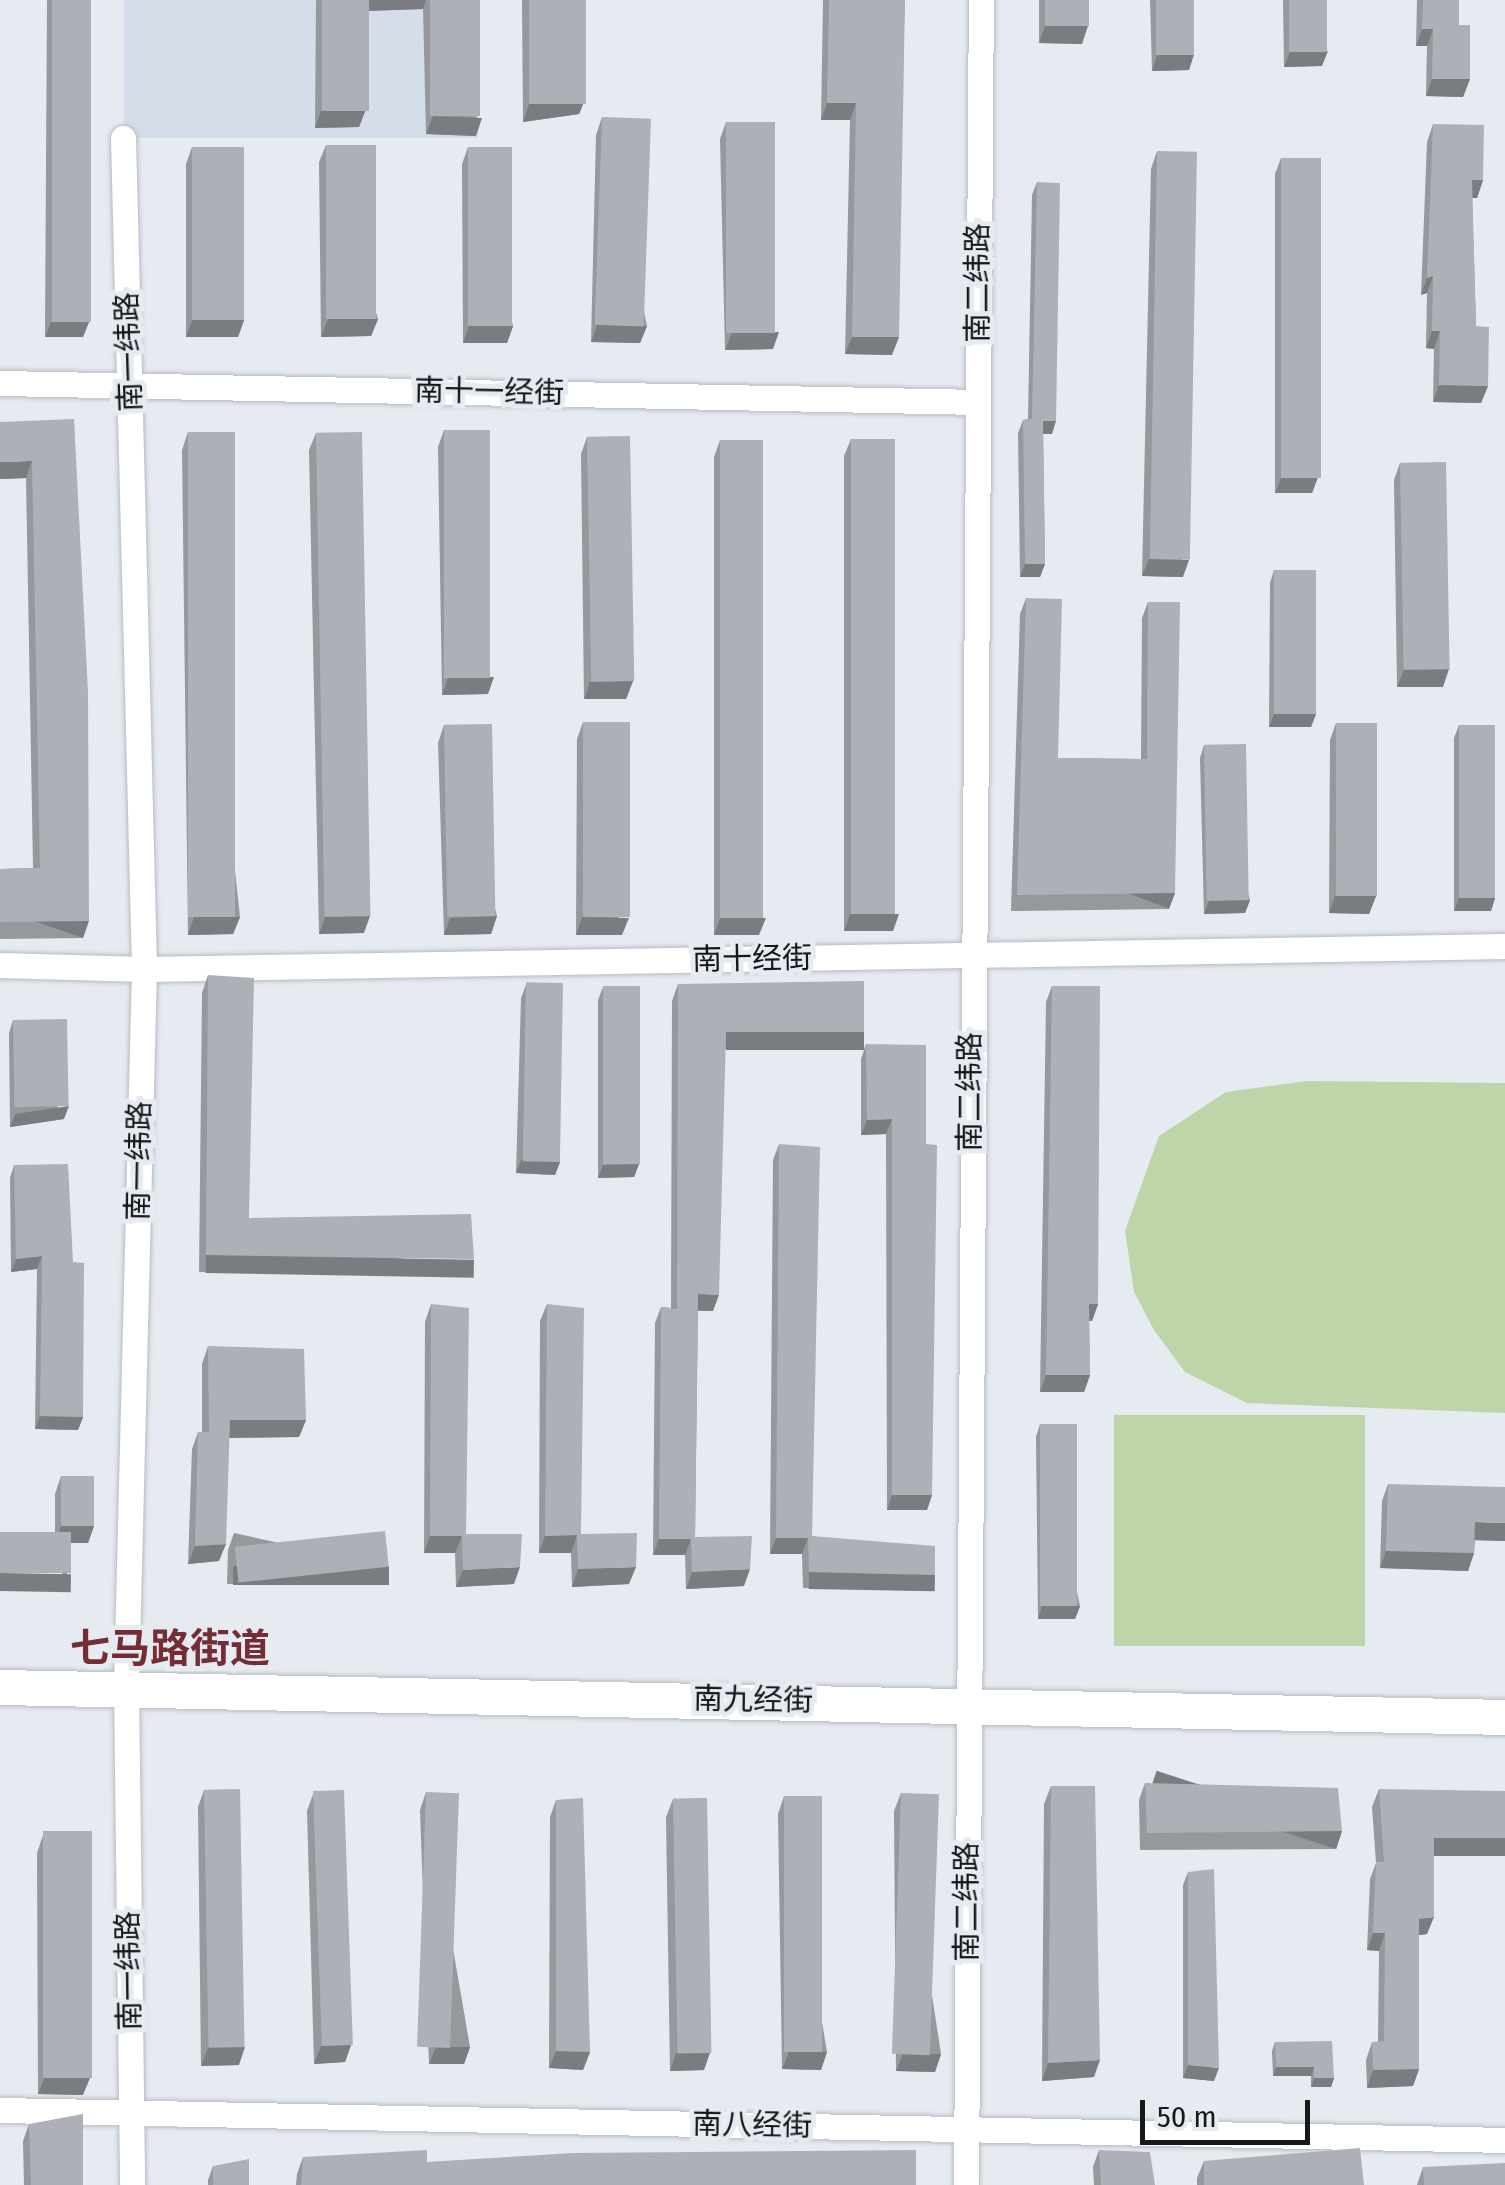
<!DOCTYPE html>
<meta charset="utf-8">
<style>
body{margin:0}
#map{position:relative;width:1505px;height:2185px;overflow:hidden;background:#e6eaf1;font-family:"Fira Sans Condensed","Noto Sans SC",sans-serif}
div>[style]{position:absolute}
[style*='--x']{left:calc(var(--x)*1px);top:calc(var(--y)*1px);width:calc(var(--w)*1px);rotate:calc(var(--a)*1deg)}
.built>*{inset:0;background:#d6ddea;transform-origin:0 0}
.green>*{inset:0;background:#bdd5a8;transform-origin:0 0}
.roads{filter:drop-shadow(0 0 2px #b8bbc2) drop-shadow(0 0 2px #b8bbc2)}
.minor>*{height:25px;margin:-12.5px;padding:0 12.5px;transform-origin:12.5px;border-radius:12.5px;background:#fff}
.secondary>*{height:35px;margin:-17.5px;padding:0 17.5px;transform-origin:17.5px;border-radius:17.5px;background:#fff}
.wall>*{inset:0;background:#95989d}
.shaded-wall>*{inset:0;background:#797c80;transform-origin:0 0}
.building>*{inset:0;background:#adb1b7;transform-origin:0 0}
span{translate:-50% -50%;white-space:nowrap;text-align:center;line-height:1.15;-webkit-text-stroke:10px #e6eaf1;paint-order:stroke}
.street-label{font-size:30px;color:#17181b}
.district-label{font-size:40px;color:#742d34;font-weight:700}
.scale{position:absolute;left:1140px;top:2100px;width:170px;height:45px;box-sizing:border-box;border:5px solid #17181b;border-top:0;padding-left:12px;font-size:30px;line-height:35px;white-space:nowrap;color:#17181b;-webkit-text-stroke:8px #e6eaf1;paint-order:stroke}
</style>
<div id="map">
<div class="built">
<i style="left:124px;top:0;width:354px;height:138px"></i>
</div>
<div class="green">
<i style="clip-path:polygon(1307px 1081px,1505px 1083px,1505px 1413px,1247px 1403px,1185px 1372px,1154px 1330px,1134px 1292px,1125px 1231px,1159px 1136px,1226px 1092px)"></i>
<i style="left:1114px;top:1415px;width:251px;height:231px"></i>
</div>
<div class="roads">
<div class="minor">
<i style="--x:123;--y:138;--w:831;--a:88.55"></i>
<i style="--x:144;--y:969;--w:717;--a:91.44"></i>
<i style="--x:126;--y:1686;--w:499;--a:89.3"></i>
<i style="--x:0;--y:383;--w:977;--a:1.11"></i>
<i style="--x:0;--y:965;--w:144;--a:1.6"></i>
<i style="--x:144;--y:969;--w:1361;--a:-0.97"></i>
<i style="--x:0;--y:2110;--w:1505;--a:1.14"></i>
<i style="--x:966;--y:2185;--w:2185;--a:-89.61"></i>
</div>
<div class="secondary">
<i style="--x:0;--y:1687;--w:1505;--a:1.14"></i>
</div>
</div>
<div class="wall">
<i style="clip-path:polygon(47px 0,91px 0,89px 322px,83px 337px,45px 337px)"></i>
<i style="clip-path:polygon(316px 0,480px 0,476px 136px,426px 134px,423px 9px,369px 11px,366px 109px,359px 127px,315px 128px)"></i>
<i style="clip-path:polygon(522px 0,586px 0,586px 97px,579px 114px,523px 122px)"></i>
<i style="clip-path:polygon(823px 0,905px 0,892px 355px,845px 354px,850px 120px,821px 120px)"></i>
<i style="clip-path:polygon(1039px 0,1089px 0,1082px 44px,1039px 43px)"></i>
<i style="clip-path:polygon(1150px 0,1194px 0,1194px 54px,1189px 70px,1152px 71px)"></i>
<i style="clip-path:polygon(1283px 0,1327px 0,1322px 66px,1284px 67px)"></i>
<i style="clip-path:polygon(1417px 0,1459px 0,1459px 25px,1470px 79px,1463px 97px,1426px 96px,1427px 46px,1416px 46px)"></i>
<i style="clip-path:polygon(602px 117px,647px 326px,640px 343px,591px 342px,596px 135px)"></i>
<i style="clip-path:polygon(726px 122px,773px 349px,725px 350px,720px 139px)"></i>
<i style="clip-path:polygon(1433px 124px,1483px 180px,1477px 198px,1472px 198px,1476px 326px,1488px 386px,1481px 403px,1433px 402px,1434px 349px,1426px 348px,1427px 293px,1421px 295px,1427px 142px)"></i>
<i style="clip-path:polygon(326px 145px,378px 319px,371px 336px,321px 337px,319px 162px)"></i>
<i style="clip-path:polygon(192px 147px,244px 320px,238px 337px,186px 337px,186px 164px)"></i>
<i style="clip-path:polygon(468px 147px,513px 326px,507px 343px,463px 343px,462px 164px)"></i>
<i style="clip-path:polygon(1157px 151px,1183px 577px,1142px 576px,1151px 169px)"></i>
<i style="clip-path:polygon(1281px 158px,1318px 477px,1312px 493px,1275px 493px,1275px 174px)"></i>
<i style="clip-path:polygon(1037px 182px,1052px 434px,1043px 434px,1045px 564px,1040px 577px,1020px 577px,1018px 433px,1023px 420px,1028px 419px,1032px 195px)"></i>
<i style="clip-path:polygon(74px 419px,83px 938px,0 939px,0 869px,33px 868px,26px 478px,0 479px)"></i>
<i style="clip-path:polygon(444px 430px,488px 694px,442px 695px,438px 447px)"></i>
<i style="clip-path:polygon(188px 432px,240px 917px,233px 934px,188px 935px,182px 450px)"></i>
<i style="clip-path:polygon(316px 433px,364px 933px,319px 934px,309px 450px)"></i>
<i style="clip-path:polygon(587px 437px,633px 681px,626px 699px,584px 699px,581px 454px)"></i>
<i style="clip-path:polygon(851px 439px,893px 931px,844px 931px,844px 456px)"></i>
<i style="clip-path:polygon(720px 440px,759px 935px,714px 935px,714px 457px)"></i>
<i style="clip-path:polygon(1400px 463px,1443px 687px,1397px 687px,1394px 480px)"></i>
<i style="clip-path:polygon(1274px 570px,1316px 714px,1311px 727px,1269px 727px,1270px 583px)"></i>
<i style="clip-path:polygon(1026px 598px,1058px 758px,1141px 759px,1142px 618px,1148px 602px,1175px 893px,1169px 909px,1011px 911px,1020px 614px)"></i>
<i style="clip-path:polygon(583px 722px,622px 935px,576px 935px,577px 739px)"></i>
<i style="clip-path:polygon(1336px 723px,1376px 896px,1369px 914px,1329px 913px,1330px 740px)"></i>
<i style="clip-path:polygon(444px 725px,497px 916px,491px 934px,444px 935px,438px 743px)"></i>
<i style="clip-path:polygon(1459px 725px,1495px 898px,1491px 911px,1454px 911px,1454px 738px)"></i>
<i style="clip-path:polygon(1204px 745px,1250px 900px,1245px 913px,1204px 914px,1200px 758px)"></i>
<i style="clip-path:polygon(208px 975px,249px 1218px,467px 1276px,199px 1272px,202px 993px)"></i>
<i style="clip-path:polygon(678px 984px,858px 1048px,725px 1049px,713px 1311px,698px 1311px,695px 1537px,744px 1586px,686px 1589px,685px 1555px,653px 1555px,655px 1323px,661px 1307px,671px 1308px,672px 1001px)"></i>
<i style="clip-path:polygon(526px 985px,560px 1162px,555px 1175px,516px 1173px,521px 998px)"></i>
<i style="clip-path:polygon(1052px 986px,1098px 1304px,1092px 1321px,1089px 1321px,1090px 1375px,1084px 1392px,1040px 1392px,1046px 1002px)"></i>
<i style="clip-path:polygon(603px 987px,639px 1164px,634px 1177px,598px 1178px,598px 1000px)"></i>
<i style="clip-path:polygon(13px 1020px,64px 1119px,10px 1127px,9px 1033px)"></i>
<i style="clip-path:polygon(866px 1044px,926px 1144px,932px 1495px,927px 1510px,887px 1510px,886px 1134px,861px 1135px,861px 1059px)"></i>
<i style="clip-path:polygon(779px 1144px,812px 1536px,935px 1575px,930px 1591px,803px 1588px,802px 1554px,770px 1554px,773px 1160px)"></i>
<i style="clip-path:polygon(14px 1165px,73px 1262px,83px 1417px,78px 1430px,35px 1429px,37px 1269px,11px 1272px,10px 1178px)"></i>
<i style="clip-path:polygon(431px 1304px,466px 1534px,514px 1584px,456px 1587px,455px 1553px,424px 1553px,425px 1322px)"></i>
<i style="clip-path:polygon(547px 1304px,581px 1534px,629px 1584px,572px 1587px,571px 1553px,539px 1553px,540px 1321px)"></i>
<i style="clip-path:polygon(208px 1346px,306px 1420px,299px 1437px,229px 1438px,219px 1561px,188px 1564px,192px 1449px,198px 1432px,202px 1432px,202px 1364px)"></i>
<i style="clip-path:polygon(1040px 1424px,1080px 1606px,1075px 1619px,1038px 1619px,1036px 1437px)"></i>
<i style="clip-path:polygon(61px 1476px,94px 1526px,88px 1543px,71px 1543px,65px 1591px,55px 1532px,55px 1494px)"></i>
<i style="clip-path:polygon(1388px 1484px,1505px 1541px,1475px 1540px,1474px 1553px,1468px 1571px,1380px 1568px,1382px 1501px)"></i>
<i style="clip-path:polygon(234px 1533px,389px 1567px,383px 1585px,227px 1584px,228px 1550px)"></i>
<i style="clip-path:polygon(1145px 1783px,1342px 1831px,1336px 1849px,1140px 1850px,1139px 1800px)"></i>
<i style="clip-path:polygon(1051px 1786px,1094px 2077px,1042px 2081px,1044px 1804px)"></i>
<i style="clip-path:polygon(1379px 1789px,1434px 1855px,1427px 1934px,1419px 1935px,1419px 2069px,1413px 2086px,1367px 2088px,1366px 2060px,1372px 2042px,1378px 2042px,1379px 1951px,1367px 1950px,1370px 1879px,1376px 1863px,1372px 1807px)"></i>
<i style="clip-path:polygon(204px 1790px,239px 2065px,201px 2066px,198px 1807px)"></i>
<i style="clip-path:polygon(426px 1792px,470px 2047px,464px 2064px,429px 2064px,420px 1810px)"></i>
<i style="clip-path:polygon(901px 1793px,941px 2054px,935px 2072px,896px 2071px,894px 1811px)"></i>
<i style="clip-path:polygon(313px 1794px,351px 2045px,345px 2062px,314px 2064px,307px 1811px)"></i>
<i style="clip-path:polygon(784px 1796px,827px 2052px,821px 2070px,782px 2069px,778px 1814px)"></i>
<i style="clip-path:polygon(673px 1799px,704px 2070px,670px 2071px,666px 1817px)"></i>
<i style="clip-path:polygon(556px 1800px,590px 2052px,583px 2070px,549px 2068px,550px 1817px)"></i>
<i style="clip-path:polygon(43px 1835px,83px 2095px,38px 2094px,37px 1853px)"></i>
<i style="clip-path:polygon(1188px 1872px,1214px 2081px,1183px 2078px,1183px 1885px)"></i>
<i style="clip-path:polygon(1275px 2042px,1334px 2078px,1331px 2087px,1311px 2087px,1311px 2076px,1273px 2076px,1272px 2051px)"></i>
<i style="clip-path:polygon(29px 2124px,83px 2185px,24px 2185px,23px 2141px)"></i>
<i style="clip-path:polygon(1099px 2150px,1155px 2185px,1094px 2185px,1093px 2167px)"></i>
<i style="clip-path:polygon(303px 2157px,427px 2162px,916px 2185px,296px 2185px,297px 2174px)"></i>
<i style="clip-path:polygon(1204px 2161px,1364px 2185px,1197px 2185px,1197px 2178px)"></i>
<i style="clip-path:polygon(213px 2166px,249px 2185px,208px 2185px,208px 2180px)"></i>
<i style="clip-path:polygon(1423px 2167px,1505px 2185px,1417px 2185px)"></i>
</div>
<div class="shaded-wall">
<i style="clip-path:polygon(367px 0,426px 0,423px 9px,363px 11px)"></i>
<i style="clip-path:polygon(1045px 26px,1088px 26px,1082px 44px,1039px 43px)"></i>
<i style="clip-path:polygon(1422px 29px,1433px 29px,1427px 46px,1416px 46px)"></i>
<i style="clip-path:polygon(1328px 51px,1322px 66px,1284px 67px,1290px 52px)"></i>
<i style="clip-path:polygon(1194px 54px,1189px 70px,1152px 71px,1157px 55px)"></i>
<i style="clip-path:polygon(1432px 79px,1470px 79px,1463px 97px,1426px 96px)"></i>
<i style="clip-path:polygon(586px 97px,579px 114px,523px 122px,529px 104px)"></i>
<i style="clip-path:polygon(827px 103px,856px 103px,850px 120px,821px 120px)"></i>
<i style="clip-path:polygon(366px 109px,359px 127px,315px 128px,321px 111px)"></i>
<i style="clip-path:polygon(433px 116px,482px 118px,476px 136px,426px 134px)"></i>
<i style="clip-path:polygon(1472px 180px,1483px 180px,1477px 198px,1466px 198px)"></i>
<i style="clip-path:polygon(1433px 276px,1427px 293px,1421px 295px,1427px 278px)"></i>
<i style="clip-path:polygon(328px 319px,378px 319px,371px 336px,321px 337px)"></i>
<i style="clip-path:polygon(192px 320px,244px 320px,238px 337px,186px 337px)"></i>
<i style="clip-path:polygon(51px 322px,89px 322px,83px 337px,45px 337px)"></i>
<i style="clip-path:polygon(597px 325px,647px 326px,640px 343px,591px 342px)"></i>
<i style="clip-path:polygon(469px 326px,513px 326px,507px 343px,463px 343px)"></i>
<i style="clip-path:polygon(1432px 331px,1440px 331px,1434px 349px,1426px 348px)"></i>
<i style="clip-path:polygon(779px 332px,773px 349px,725px 350px,732px 333px)"></i>
<i style="clip-path:polygon(852px 337px,899px 337px,892px 355px,845px 354px)"></i>
<i style="clip-path:polygon(1439px 385px,1488px 386px,1481px 403px,1433px 402px)"></i>
<i style="clip-path:polygon(1043px 421px,1056px 421px,1052px 434px,1038px 434px)"></i>
<i style="clip-path:polygon(32px 461px,26px 478px,0 479px,0 462px)"></i>
<i style="clip-path:polygon(1318px 477px,1312px 493px,1275px 493px,1281px 478px)"></i>
<i style="clip-path:polygon(1149px 559px,1189px 560px,1183px 577px,1142px 576px)"></i>
<i style="clip-path:polygon(1025px 564px,1045px 564px,1040px 577px,1020px 577px)"></i>
<i style="clip-path:polygon(1449px 669px,1443px 687px,1397px 687px,1404px 670px)"></i>
<i style="clip-path:polygon(494px 677px,488px 694px,442px 695px,448px 678px)"></i>
<i style="clip-path:polygon(633px 681px,626px 699px,584px 699px,590px 682px)"></i>
<i style="clip-path:polygon(1274px 714px,1316px 714px,1311px 727px,1269px 727px)"></i>
<i style="left:1175px;top:893px;width:17px;height:158px;rotate:111deg"></i>
<i style="clip-path:polygon(1335px 896px,1376px 896px,1369px 914px,1329px 913px)"></i>
<i style="clip-path:polygon(1459px 898px,1495px 898px,1491px 911px,1454px 911px)"></i>
<i style="clip-path:polygon(1250px 900px,1245px 913px,1204px 914px,1209px 901px)"></i>
<i style="clip-path:polygon(850px 914px,899px 914px,893px 931px,844px 931px)"></i>
<i style="clip-path:polygon(370px 916px,364px 933px,319px 934px,325px 917px)"></i>
<i style="clip-path:polygon(497px 916px,491px 934px,444px 935px,450px 918px)"></i>
<i style="clip-path:polygon(194px 917px,240px 917px,233px 934px,188px 935px)"></i>
<i style="clip-path:polygon(582px 917px,629px 918px,622px 935px,576px 935px)"></i>
<i style="clip-path:polygon(720px 918px,766px 918px,759px 935px,714px 935px)"></i>
<i style="left:89px;top:921px;width:18px;height:89px;rotate:109deg"></i>
<i style="left:726px;top:1032px;width:138px;height:18px"></i>
<i style="clip-path:polygon(69px 1106px,64px 1119px,10px 1127px,15px 1114px)"></i>
<i style="clip-path:polygon(892px 1119px,886px 1134px,861px 1135px,867px 1120px)"></i>
<i style="clip-path:polygon(521px 1160px,560px 1162px,555px 1175px,516px 1173px)"></i>
<i style="clip-path:polygon(639px 1164px,634px 1177px,598px 1178px,603px 1165px)"></i>
<i style="left:206px;top:1255px;width:268px;height:18px;rotate:1deg"></i>
<i style="clip-path:polygon(42px 1256px,37px 1269px,11px 1272px,16px 1259px)"></i>
<i style="clip-path:polygon(698px 1294px,719px 1295px,713px 1311px,692px 1310px)"></i>
<i style="clip-path:polygon(1089px 1304px,1098px 1304px,1092px 1321px,1083px 1321px)"></i>
<i style="clip-path:polygon(1046px 1375px,1090px 1375px,1084px 1392px,1040px 1392px)"></i>
<i style="clip-path:polygon(40px 1416px,83px 1417px,78px 1430px,35px 1429px)"></i>
<i style="clip-path:polygon(230px 1420px,306px 1420px,299px 1437px,223px 1438px)"></i>
<i style="clip-path:polygon(892px 1495px,932px 1495px,927px 1510px,887px 1510px)"></i>
<i style="clip-path:polygon(1475px 1522px,1505px 1523px,1505px 1541px,1469px 1540px)"></i>
<i style="clip-path:polygon(61px 1526px,94px 1526px,88px 1543px,55px 1543px)"></i>
<i style="clip-path:polygon(577px 1535px,571px 1553px,539px 1553px,545px 1536px)"></i>
<i style="clip-path:polygon(430px 1536px,462px 1536px,455px 1553px,424px 1553px)"></i>
<i style="clip-path:polygon(776px 1538px,808px 1538px,802px 1554px,770px 1554px)"></i>
<i style="clip-path:polygon(659px 1539px,691px 1539px,685px 1555px,653px 1555px)"></i>
<i style="clip-path:polygon(226px 1544px,219px 1561px,188px 1564px,195px 1546px)"></i>
<i style="clip-path:polygon(1386px 1551px,1474px 1553px,1468px 1571px,1380px 1568px)"></i>
<i style="left:233px;top:1566px;width:156px;height:19px"></i>
<i style="clip-path:polygon(520px 1567px,514px 1584px,456px 1587px,463px 1570px)"></i>
<i style="clip-path:polygon(636px 1567px,629px 1584px,572px 1587px,578px 1569px)"></i>
<i style="clip-path:polygon(750px 1569px,744px 1586px,686px 1589px,692px 1572px)"></i>
<i style="left:809px;top:1572px;width:126px;height:17px;rotate:1deg"></i>
<i style="left:0;top:1573px;width:71px;height:18px;rotate:1deg"></i>
<i style="clip-path:polygon(1042px 1606px,1080px 1606px,1075px 1619px,1038px 1619px)"></i>
<i style="left:1342px;top:1831px;width:19px;height:195px;rotate:108deg"></i>
<i style="left:1434px;top:1838px;width:71px;height:18px"></i>
<i style="clip-path:polygon(1434px 1917px,1427px 1934px,1413px 1936px,1419px 1919px)"></i>
<i style="clip-path:polygon(1373px 1933px,1385px 1933px,1379px 1951px,1367px 1950px)"></i>
<i style="clip-path:polygon(351px 2045px,345px 2062px,314px 2064px,321px 2046px)"></i>
<i style="clip-path:polygon(245px 2047px,239px 2065px,201px 2066px,208px 2048px)"></i>
<i style="clip-path:polygon(436px 2047px,470px 2047px,464px 2064px,429px 2064px)"></i>
<i style="clip-path:polygon(556px 2051px,590px 2052px,583px 2070px,549px 2068px)"></i>
<i style="clip-path:polygon(789px 2052px,827px 2052px,821px 2070px,782px 2069px)"></i>
<i style="clip-path:polygon(676px 2053px,710px 2053px,704px 2070px,670px 2071px)"></i>
<i style="clip-path:polygon(903px 2054px,941px 2054px,935px 2072px,896px 2071px)"></i>
<i style="clip-path:polygon(1100px 2060px,1094px 2077px,1042px 2081px,1048px 2063px)"></i>
<i style="clip-path:polygon(1188px 2065px,1219px 2068px,1214px 2081px,1183px 2078px)"></i>
<i style="clip-path:polygon(1276px 2067px,1314px 2067px,1311px 2076px,1273px 2076px)"></i>
<i style="clip-path:polygon(1419px 2069px,1413px 2086px,1367px 2088px,1373px 2070px)"></i>
<i style="clip-path:polygon(45px 2077px,90px 2078px,83px 2095px,38px 2094px)"></i>
<i style="clip-path:polygon(1314px 2078px,1334px 2078px,1331px 2087px,1311px 2087px)"></i>
</div>
<div class="building">
<i style="left:52px;top:0;width:39px;height:322px"></i>
<i style="left:322px;top:0;width:47px;height:111px"></i>
<i style="left:430px;top:0;width:50px;height:116px"></i>
<i style="left:529px;top:0;width:57px;height:104px"></i>
<i style="clip-path:polygon(829px 0,905px 0,899px 337px,852px 337px,856px 103px,827px 103px)"></i>
<i style="left:1045px;top:0;width:44px;height:26px"></i>
<i style="left:1156px;top:0;width:38px;height:55px"></i>
<i style="left:1289px;top:0;width:38px;height:52px"></i>
<i style="clip-path:polygon(1423px 0,1459px 0,1459px 25px,1470px 25px,1470px 79px,1432px 79px,1433px 29px,1422px 29px)"></i>
<i style="left:602px;top:117px;width:49px;height:208px;rotate:2deg"></i>
<i style="left:726px;top:122px;width:49px;height:211px"></i>
<i style="clip-path:polygon(1433px 124px,1484px 125px,1483px 180px,1472px 180px,1476px 326px,1489px 327px,1488px 386px,1439px 385px,1440px 331px,1432px 331px,1433px 276px,1427px 278px)"></i>
<i style="left:326px;top:145px;width:50px;height:174px"></i>
<i style="left:192px;top:147px;width:52px;height:173px"></i>
<i style="left:468px;top:147px;width:44px;height:179px"></i>
<i style="left:1157px;top:151px;width:40px;height:408px;rotate:1deg"></i>
<i style="left:1281px;top:158px;width:40px;height:320px"></i>
<i style="clip-path:polygon(1037px 182px,1060px 183px,1056px 421px,1043px 421px,1045px 564px,1025px 564px,1023px 420px,1032px 419px)"></i>
<i style="clip-path:polygon(74px 419px,88px 692px,89px 921px,0 922px,0 869px,40px 868px,32px 461px,0 462px,0 422px)"></i>
<i style="left:444px;top:430px;width:46px;height:248px"></i>
<i style="left:188px;top:432px;width:47px;height:485px"></i>
<i style="left:362px;top:432px;width:484px;height:46px;rotate:89deg"></i>
<i style="left:630px;top:436px;width:245px;height:43px;rotate:89deg"></i>
<i style="left:851px;top:439px;width:44px;height:475px"></i>
<i style="left:720px;top:440px;width:43px;height:478px"></i>
<i style="left:1446px;top:462px;width:207px;height:46px;rotate:89deg"></i>
<i style="left:1274px;top:570px;width:42px;height:144px"></i>
<i style="clip-path:polygon(1026px 598px,1062px 599px,1058px 758px,1147px 759px,1148px 602px,1180px 602px,1175px 893px,1017px 895px)"></i>
<i style="left:583px;top:722px;width:47px;height:195px"></i>
<i style="left:1336px;top:723px;width:41px;height:173px"></i>
<i style="left:492px;top:724px;width:192px;height:48px;rotate:89deg"></i>
<i style="left:1459px;top:725px;width:36px;height:173px"></i>
<i style="left:1246px;top:744px;width:156px;height:42px;rotate:89deg"></i>
<i style="clip-path:polygon(208px 975px,254px 978px,249px 1218px,471px 1214px,474px 1259px,206px 1255px)"></i>
<i style="clip-path:polygon(864px 981px,864px 1032px,726px 1032px,719px 1295px,698px 1294px,695px 1537px,752px 1536px,750px 1569px,692px 1572px,691px 1539px,659px 1539px,661px 1307px,677px 1309px,678px 984px)"></i>
<i style="left:563px;top:983px;width:179px;height:37px;rotate:91deg"></i>
<i style="left:640px;top:986px;width:178px;height:37px;rotate:90deg"></i>
<i style="clip-path:polygon(1052px 986px,1100px 986px,1098px 1304px,1089px 1304px,1090px 1375px,1046px 1375px)"></i>
<i style="left:67px;top:1019px;width:87px;height:54px;rotate:89deg"></i>
<i style="clip-path:polygon(866px 1044px,926px 1045px,926px 1144px,937px 1145px,932px 1495px,892px 1495px,892px 1119px,867px 1120px)"></i>
<i style="clip-path:polygon(779px 1144px,820px 1147px,812px 1536px,935px 1546px,935px 1575px,809px 1572px,808px 1538px,776px 1538px)"></i>
<i style="clip-path:polygon(68px 1164px,73px 1262px,84px 1263px,83px 1417px,40px 1416px,42px 1256px,16px 1259px,14px 1165px)"></i>
<i style="clip-path:polygon(431px 1304px,469px 1308px,466px 1534px,522px 1534px,520px 1567px,463px 1570px,462px 1536px,430px 1536px)"></i>
<i style="clip-path:polygon(547px 1304px,584px 1308px,581px 1534px,637px 1533px,636px 1567px,578px 1569px,577px 1535px,545px 1536px)"></i>
<i style="clip-path:polygon(208px 1346px,304px 1349px,306px 1420px,230px 1420px,226px 1544px,195px 1546px,198px 1432px,209px 1432px)"></i>
<i style="left:1040px;top:1424px;width:37px;height:182px"></i>
<i style="left:61px;top:1476px;width:33px;height:50px"></i>
<i style="clip-path:polygon(1388px 1484px,1505px 1487px,1505px 1523px,1475px 1522px,1474px 1553px,1386px 1551px)"></i>
<i style="left:385px;top:1531px;width:36px;height:151px;rotate:84deg"></i>
<i style="left:0;top:1532px;width:71px;height:41px"></i>
<i style="clip-path:polygon(1145px 1783px,1338px 1788px,1342px 1831px,1147px 1833px)"></i>
<i style="clip-path:polygon(1051px 1786px,1095px 1786px,1100px 2060px,1048px 2063px)"></i>
<i style="left:240px;top:1789px;width:258px;height:36px;rotate:89deg"></i>
<i style="clip-path:polygon(1379px 1789px,1505px 1791px,1505px 1838px,1434px 1838px,1434px 1917px,1419px 1919px,1419px 2069px,1373px 2070px,1372px 2042px,1384px 2041px,1385px 1933px,1373px 1933px,1376px 1862px,1384px 1862px)"></i>
<i style="left:344px;top:1790px;width:255px;height:31px;rotate:88deg"></i>
<i style="left:426px;top:1792px;width:33px;height:255px;rotate:2deg"></i>
<i style="left:901px;top:1793px;width:38px;height:261px;rotate:2deg"></i>
<i style="left:784px;top:1796px;width:38px;height:256px"></i>
<i style="clip-path:polygon(583px 1798px,590px 2052px,556px 2051px,556px 1800px)"></i>
<i style="left:707px;top:1798px;width:255px;height:34px;rotate:89deg"></i>
<i style="left:92px;top:1831px;width:247px;height:49px;rotate:90deg"></i>
<i style="clip-path:polygon(1214px 1869px,1219px 2068px,1188px 2065px,1188px 1872px)"></i>
<i style="clip-path:polygon(1332px 2041px,1334px 2078px,1314px 2078px,1314px 2067px,1276px 2067px,1275px 2042px)"></i>
<i style="clip-path:polygon(83px 2114px,83px 2185px,31px 2185px,29px 2124px)"></i>
<i style="clip-path:polygon(1360px 2148px,1364px 2185px,1204px 2185px,1204px 2161px)"></i>
<i style="clip-path:polygon(427px 2150px,427px 2162px,573px 2153px,916px 2150px,916px 2185px,301px 2185px,303px 2157px)"></i>
<i style="clip-path:polygon(1099px 2150px,1150px 2152px,1155px 2185px,1101px 2185px)"></i>
<i style="clip-path:polygon(249px 2159px,249px 2185px,213px 2185px,213px 2166px)"></i>
<i style="clip-path:polygon(1505px 2163px,1505px 2185px,1424px 2185px,1423px 2167px)"></i>
</div>
<div class="street-label">
<span style="left:978px;top:283px;rotate:-90deg">南二纬路</span>
<span style="left:129px;top:352px;rotate:-92deg">南一纬路</span>
<span style="left:489px;top:392px;rotate:1deg">南十一经街</span>
<span style="left:752px;top:959px;rotate:-1deg">南十经街</span>
<span style="left:970px;top:1092px;rotate:-90deg">南二纬路</span>
<span style="left:139px;top:1161px;rotate:-89deg">南一纬路</span>
<span style="left:753px;top:1700px;rotate:1deg">南九经街</span>
<span style="left:967px;top:1902px;rotate:-90deg">南二纬路</span>
<span style="left:129px;top:1971px;rotate:-91deg">南一纬路</span>
<span style="left:752px;top:2125px;rotate:1deg">南八经街</span>
</div>
<div class="district-label">
<span style="left:170px;top:1649px">七马路街道</span>
</div>
<div class="scale">50 m</div>
</div>
